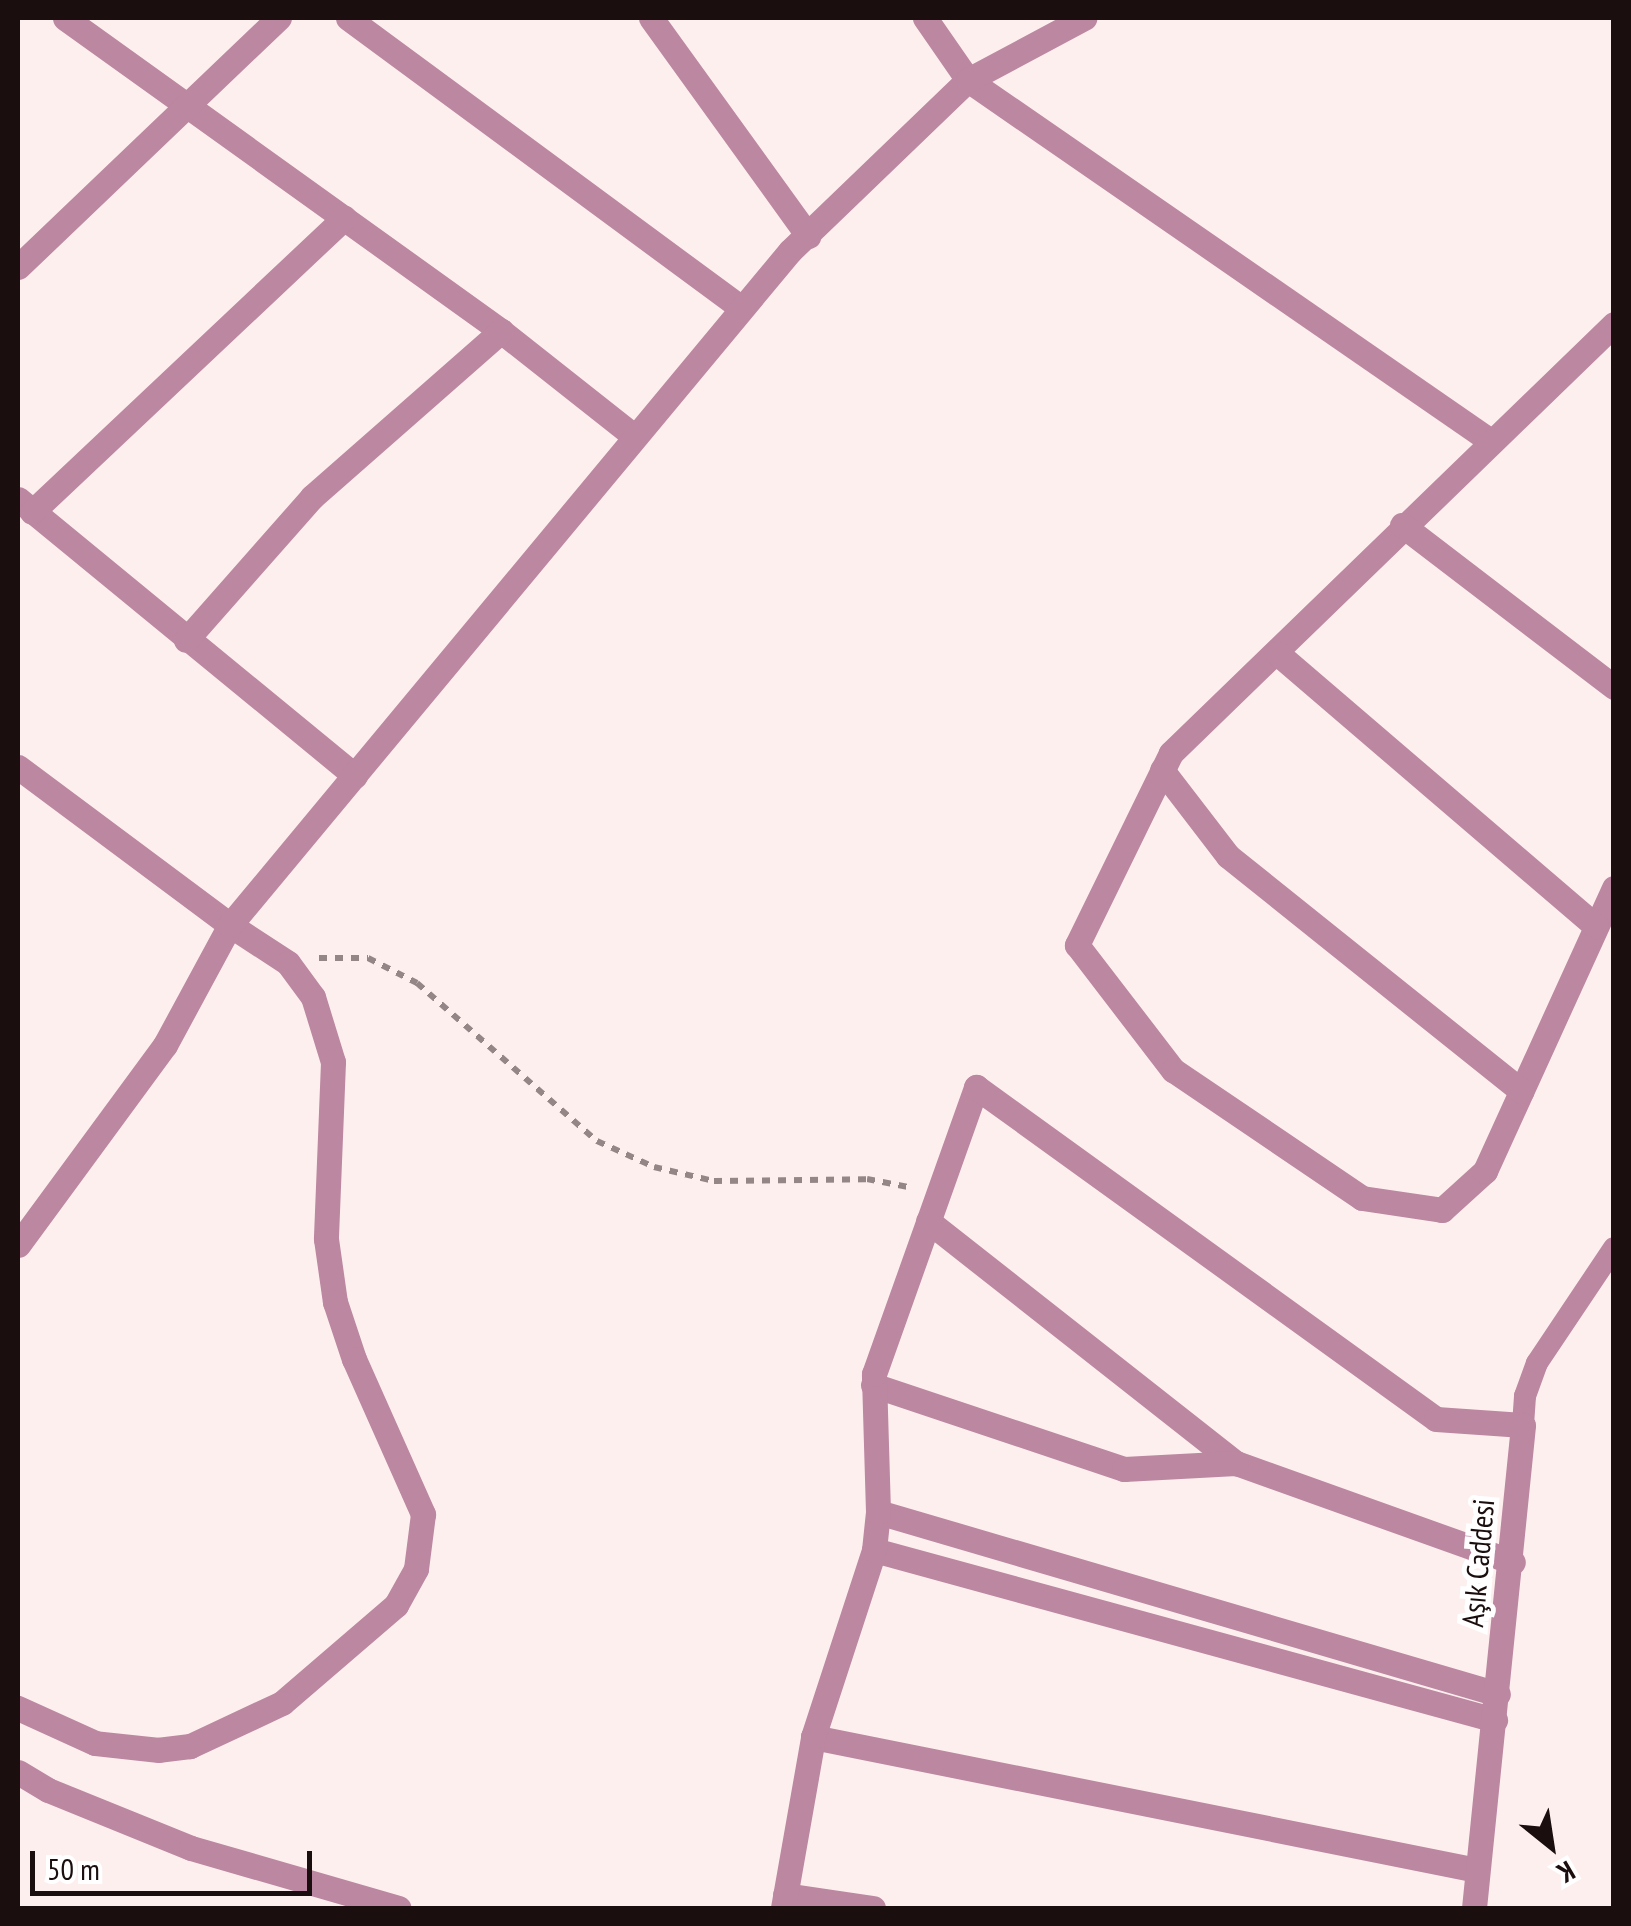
<!DOCTYPE html>
<meta charset="utf-8">
<style>
body{margin:0}
#map{position:relative;width:1631px;height:1926px;overflow:hidden;background:#feefef;font-family:"PT Sans Narrow",sans-serif}
div>[style]{position:absolute}
[style*='--x']{left:calc(var(--x)*1px);top:calc(var(--y)*1px);width:calc(var(--w)*1px);rotate:calc(var(--a)*1deg)}
.path>*{height:6px;margin-top:-3px;transform-origin:0;background:repeating-linear-gradient(90deg,#948686 0 8px,transparent 0 16px)}
.service>*{height:22px;margin:-11px;padding:0 11px;transform-origin:11px;border-radius:11px;background:#bc87a0}
.minor>*{height:25px;margin:-12.5px;padding:0 12.5px;transform-origin:12.5px;border-radius:12.5px;background:#bc87a0}
.tertiary>*{height:25px;margin:-12.5px;padding:0 12.5px;transform-origin:12.5px;border-radius:12.5px;background:#bc87a0}
span{translate:-50% -50%;white-space:nowrap;text-align:center;line-height:1.15;-webkit-text-stroke:10px #fff;paint-order:stroke}
.street-label{font-size:30px;color:#1a0e0e}
.frame{position:absolute;inset:0;border:20px solid #1a0e0e;pointer-events:none}
.north{position:absolute;left:1501px;top:1796px;width:100px;height:100px;-webkit-text-stroke:8px #fff;paint-order:stroke;rotate:150deg;font-size:28px;font-weight:700;line-height:40px;text-align:center;color:#1a0e0e}
.north::after{content:'';display:block;margin:auto;width:35px;height:45px;background:#1a0e0e;clip-path:polygon(50% 0,100% 100%,50% 72%,0 100%)}
.scale{position:absolute;left:30px;top:1851px;width:282px;height:45px;box-sizing:border-box;border:5px solid #1a0e0e;border-top:0;padding-left:12px;font-size:30px;line-height:35px;white-space:nowrap;color:#1a0e0e;-webkit-text-stroke:8px #fff;paint-order:stroke}
</style>
<div id="map">
<div class="path">
<i style="--x:319;--y:958;--w:49;--a:0"></i>
<i style="--x:368;--y:958;--w:55;--a:27"></i>
<i style="--x:417;--y:983;--w:240;--a:41.3"></i>
<i style="--x:597;--y:1141;--w:63;--a:24.5"></i>
<i style="--x:654;--y:1167;--w:62;--a:13.1"></i>
<i style="--x:714;--y:1181;--w:153;--a:-0.7"></i>
<i style="--x:867;--y:1179;--w:42;--a:11"></i>
</div>
<div class="service">
<i style="--x:1523;--y:1425;--w:29;--a:-86"></i>
<i style="--x:1525;--y:1396;--w:35;--a:-70"></i>
<i style="--x:1537;--y:1363;--w:138;--a:-56.2"></i>
</div>
<div class="minor">
<i style="--x:65;--y:18;--w:537;--a:35.67"></i>
<i style="--x:501;--y:331;--w:169;--a:38.3"></i>
<i style="--x:348;--y:18;--w:489;--a:36.4"></i>
<i style="--x:651;--y:18;--w:269;--a:54.2"></i>
<i style="--x:925;--y:18;--w:75;--a:55.3"></i>
<i style="--x:968;--y:80;--w:633;--a:34.64"></i>
<i style="--x:18;--y:267;--w:361;--a:-43.7"></i>
<i style="--x:1614;--y:324;--w:617;--a:135.92"></i>
<i style="--x:1171;--y:753;--w:214;--a:116.1"></i>
<i style="--x:1077;--y:945;--w:158;--a:52.5"></i>
<i style="--x:1173;--y:1070;--w:228;--a:34.1"></i>
<i style="--x:1362;--y:1198;--w:81;--a:8.5"></i>
<i style="--x:1442;--y:1210;--w:58;--a:-42.2"></i>
<i style="--x:1485;--y:1171;--w:311;--a:-65.5"></i>
<i style="--x:18;--y:499;--w:436;--a:39.4"></i>
<i style="--x:32;--y:512;--w:429;--a:-43.3"></i>
<i style="--x:1402;--y:525;--w:267;--a:37.4"></i>
<i style="--x:186;--y:640;--w:191;--a:-48.6"></i>
<i style="--x:312;--y:497;--w:252;--a:-41.3"></i>
<i style="--x:1277;--y:653;--w:420;--a:40.6"></i>
<i style="--x:18;--y:767;--w:264;--a:36.7"></i>
<i style="--x:230;--y:925;--w:69;--a:33.2"></i>
<i style="--x:288;--y:963;--w:42;--a:53.7"></i>
<i style="--x:313;--y:997;--w:68;--a:72.9"></i>
<i style="--x:333;--y:1062;--w:177;--a:92.3"></i>
<i style="--x:326;--y:1239;--w:64;--a:81.9"></i>
<i style="--x:335;--y:1302;--w:60;--a:71.6"></i>
<i style="--x:354;--y:1359;--w:170;--a:66"></i>
<i style="--x:423;--y:1514;--w:55;--a:97.3"></i>
<i style="--x:416;--y:1569;--w:41;--a:119.1"></i>
<i style="--x:396;--y:1605;--w:150;--a:139.3"></i>
<i style="--x:282;--y:1703;--w:102;--a:154.9"></i>
<i style="--x:190;--y:1746;--w:31;--a:173"></i>
<i style="--x:159;--y:1750;--w:64;--a:-173.8"></i>
<i style="--x:95;--y:1743;--w:85;--a:-155.6"></i>
<i style="--x:1162;--y:770;--w:108;--a:52.5"></i>
<i style="--x:1228;--y:856;--w:376;--a:38.7"></i>
<i style="--x:928;--y:1221;--w:392;--a:38.2"></i>
<i style="--x:1236;--y:1463;--w:294;--a:19.7"></i>
<i style="--x:18;--y:1245;--w:248;--a:-53.7"></i>
<i style="--x:165;--y:1045;--w:136;--a:-61.6"></i>
<i style="--x:230;--y:925;--w:876;--a:-50.28"></i>
<i style="--x:790;--y:251;--w:247;--a:-43.9"></i>
<i style="--x:968;--y:80;--w:132;--a:-28.1"></i>
<i style="--x:873;--y:1385;--w:265;--a:18.5"></i>
<i style="--x:1124;--y:1469;--w:112;--a:-3.1"></i>
<i style="--x:878;--y:1512;--w:646;--a:16.36"></i>
<i style="--x:874;--y:1550;--w:644;--a:15.31"></i>
<i style="--x:813;--y:1737;--w:677;--a:11.33"></i>
<i style="--x:18;--y:1772;--w:35;--a:31"></i>
<i style="--x:48;--y:1790;--w:154;--a:22.1"></i>
<i style="--x:191;--y:1848;--w:216;--a:16.1"></i>
<i style="--x:785;--y:1895;--w:89;--a:8.4"></i>
<i style="--x:783;--y:1908;--w:174;--a:-80"></i>
<i style="--x:813;--y:1737;--w:197;--a:-71.9"></i>
<i style="--x:874;--y:1550;--w:38;--a:-84"></i>
<i style="--x:878;--y:1512;--w:138;--a:-91.7"></i>
<i style="--x:874;--y:1374;--w:305;--a:-70.4"></i>
<i style="--x:976;--y:1087;--w:567;--a:35.82"></i>
<i style="--x:1436;--y:1419;--w:87;--a:3.9"></i>
</div>
<div class="tertiary">
<i style="--x:1474;--y:1908;--w:485;--a:-84.2"></i>
</div>
<div class="street-label">
<span style="left:1478px;top:1563px;rotate:-85deg">Aşık Caddesi</span>
</div>
<div class="frame"></div>
<div class="north">K</div>
<div class="scale">50 m</div>
</div>
